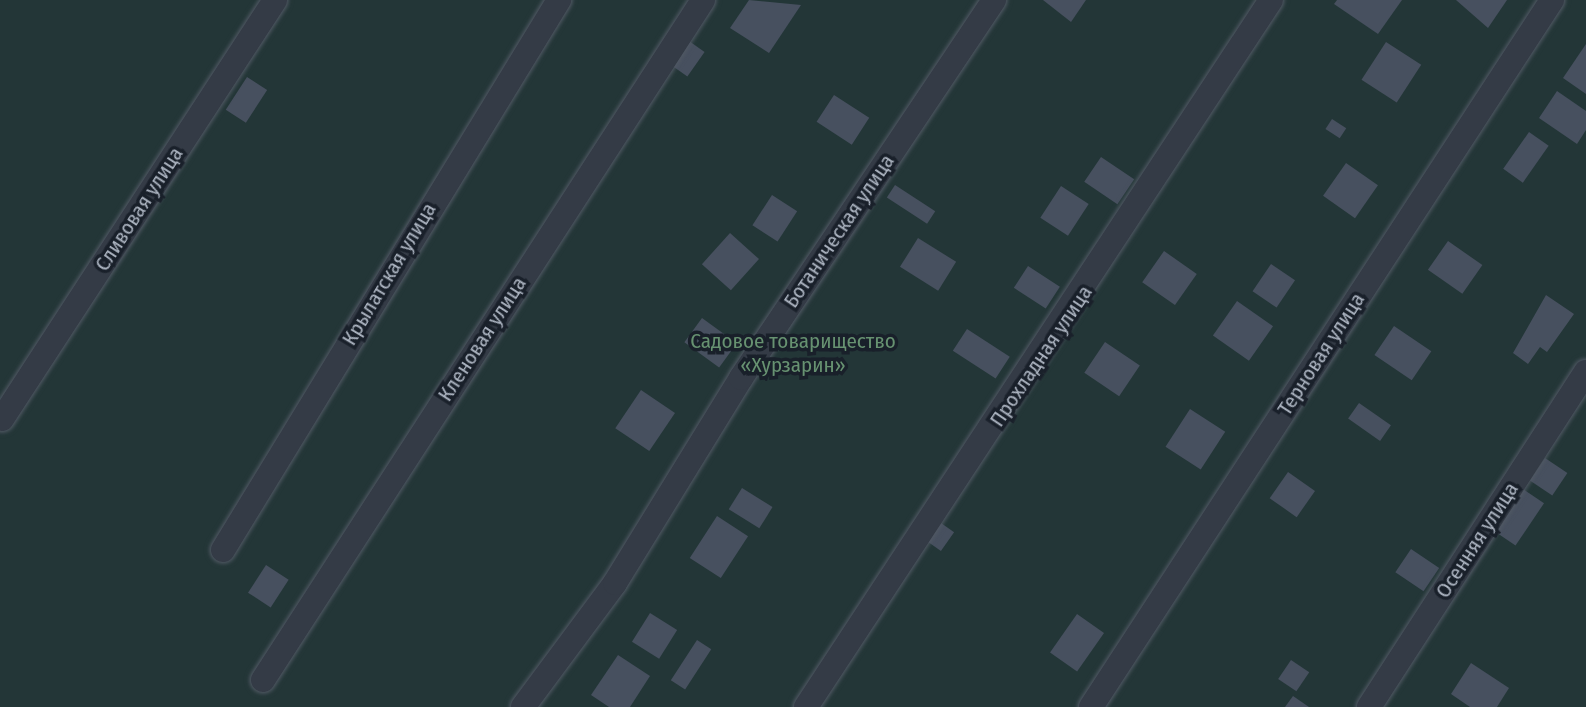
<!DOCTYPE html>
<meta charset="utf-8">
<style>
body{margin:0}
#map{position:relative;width:1586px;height:707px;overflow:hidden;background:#202935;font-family:"Fira Sans Condensed",sans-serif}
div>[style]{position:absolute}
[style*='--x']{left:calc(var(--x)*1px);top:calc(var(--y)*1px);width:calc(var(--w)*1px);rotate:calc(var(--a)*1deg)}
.green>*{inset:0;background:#233637;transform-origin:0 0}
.building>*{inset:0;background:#47505f;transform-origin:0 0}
.roads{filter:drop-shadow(0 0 2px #515964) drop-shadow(0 0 2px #515964)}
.minor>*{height:24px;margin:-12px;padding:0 12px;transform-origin:12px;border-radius:12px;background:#343b46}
span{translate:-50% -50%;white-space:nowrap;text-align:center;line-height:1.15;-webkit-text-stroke:7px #19202a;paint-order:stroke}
.street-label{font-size:21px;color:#aeb6c3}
.park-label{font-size:21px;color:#679271}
</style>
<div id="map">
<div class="green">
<i style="left:0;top:0;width:1586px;height:707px"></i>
</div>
<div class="building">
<i style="clip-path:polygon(749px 0,801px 5px,769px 53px,730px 28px)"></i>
<i style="clip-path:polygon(1043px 0,1086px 0,1071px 22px)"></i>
<i style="clip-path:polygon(1337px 0,1402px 0,1378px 34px,1334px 4px)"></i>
<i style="clip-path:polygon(1456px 0,1507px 0,1488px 28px)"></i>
<i style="left:689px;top:41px;width:19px;height:30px;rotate:35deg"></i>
<i style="left:1386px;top:42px;width:42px;height:45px;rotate:33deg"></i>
<i style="clip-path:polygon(1586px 44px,1586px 94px,1563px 78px)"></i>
<i style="left:247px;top:77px;width:24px;height:39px;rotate:33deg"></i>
<i style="clip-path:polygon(1557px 91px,1586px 111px,1586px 130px,1577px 144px,1539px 118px)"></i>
<i style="left:834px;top:95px;width:42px;height:32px;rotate:33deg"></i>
<i style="left:1332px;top:119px;width:17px;height:12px;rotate:33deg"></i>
<i style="left:1529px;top:132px;width:24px;height:45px;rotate:35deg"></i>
<i style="left:1101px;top:157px;width:40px;height:30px;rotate:34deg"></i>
<i style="left:1346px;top:163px;width:39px;height:40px;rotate:35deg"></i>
<i style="left:895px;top:185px;width:48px;height:15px;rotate:33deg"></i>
<i style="left:1061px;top:186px;width:33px;height:38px;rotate:33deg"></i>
<i style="left:772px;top:195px;width:30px;height:36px;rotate:33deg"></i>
<i style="left:730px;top:233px;width:39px;height:42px;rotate:42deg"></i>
<i style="left:918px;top:238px;width:45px;height:34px;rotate:32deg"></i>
<i style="left:1448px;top:241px;width:42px;height:35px;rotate:35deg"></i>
<i style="left:1164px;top:251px;width:40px;height:38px;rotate:35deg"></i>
<i style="left:1271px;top:264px;width:29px;height:33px;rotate:34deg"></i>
<i style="left:1028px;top:266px;width:38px;height:26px;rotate:33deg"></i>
<i style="clip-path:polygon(1546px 295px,1574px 314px,1547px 352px,1540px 347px,1528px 364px,1513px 353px)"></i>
<i style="left:1237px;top:301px;width:44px;height:42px;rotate:35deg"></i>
<i style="left:702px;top:318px;width:43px;height:30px;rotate:36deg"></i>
<i style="left:1394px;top:326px;width:45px;height:35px;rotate:34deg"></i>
<i style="left:967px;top:329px;width:51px;height:26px;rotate:33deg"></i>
<i style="left:1105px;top:342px;width:42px;height:37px;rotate:34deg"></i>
<i style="left:641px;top:390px;width:41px;height:46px;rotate:34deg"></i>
<i style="left:1359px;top:403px;width:39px;height:19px;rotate:35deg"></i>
<i style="left:1190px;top:409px;width:42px;height:45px;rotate:33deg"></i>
<i style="left:1545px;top:458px;width:27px;height:27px;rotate:34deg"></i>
<i style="left:1288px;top:472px;width:33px;height:32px;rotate:35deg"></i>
<i style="left:1520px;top:487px;width:29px;height:51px;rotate:34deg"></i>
<i style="left:742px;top:488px;width:36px;height:25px;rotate:32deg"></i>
<i style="left:717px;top:516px;width:37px;height:50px;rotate:33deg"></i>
<i style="left:941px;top:523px;width:16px;height:23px;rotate:35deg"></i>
<i style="left:1411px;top:549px;width:34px;height:28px;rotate:34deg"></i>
<i style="left:266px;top:565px;width:27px;height:33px;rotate:33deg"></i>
<i style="left:650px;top:613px;width:32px;height:34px;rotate:32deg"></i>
<i style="left:1077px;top:614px;width:33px;height:47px;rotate:35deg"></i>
<i style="left:697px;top:640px;width:17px;height:48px;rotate:33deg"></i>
<i style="clip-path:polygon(618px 655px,650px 676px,630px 707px,609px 707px,591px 695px)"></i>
<i style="left:1291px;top:660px;width:22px;height:23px;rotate:34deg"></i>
<i style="clip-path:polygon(1471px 663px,1509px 688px,1497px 707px,1470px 707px,1451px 694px)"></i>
<i style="clip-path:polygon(1293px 696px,1309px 707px,1285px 707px)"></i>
</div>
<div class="roads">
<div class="minor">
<i style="--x:2;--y:419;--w:500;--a:-56.91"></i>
<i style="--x:223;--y:550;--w:645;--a:-58.58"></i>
<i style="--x:263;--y:680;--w:810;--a:-57.09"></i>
<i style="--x:523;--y:707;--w:154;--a:-53.4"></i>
<i style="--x:615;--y:583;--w:241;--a:-58.4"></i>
<i style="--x:741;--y:378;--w:455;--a:-56.2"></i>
<i style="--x:806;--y:707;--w:846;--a:-56.67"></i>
<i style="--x:1091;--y:707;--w:844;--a:-56.89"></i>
<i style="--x:1369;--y:707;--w:399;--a:-57.1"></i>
</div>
</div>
<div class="street-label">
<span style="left:139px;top:209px;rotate:-57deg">Сливовая улица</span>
<span style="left:839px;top:231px;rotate:-56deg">Ботаническая улица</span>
<span style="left:389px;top:274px;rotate:-59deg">Крылатская улица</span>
<span style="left:482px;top:339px;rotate:-57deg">Кленовая улица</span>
<span style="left:1321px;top:354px;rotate:-57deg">Терновая улица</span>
<span style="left:1041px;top:356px;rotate:-56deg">Прохладная улица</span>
<span style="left:1477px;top:540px;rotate:-57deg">Осенняя улица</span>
</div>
<div class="park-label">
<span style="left:793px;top:353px">Садовое товарищество<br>«Хурзарин»</span>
</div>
</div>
